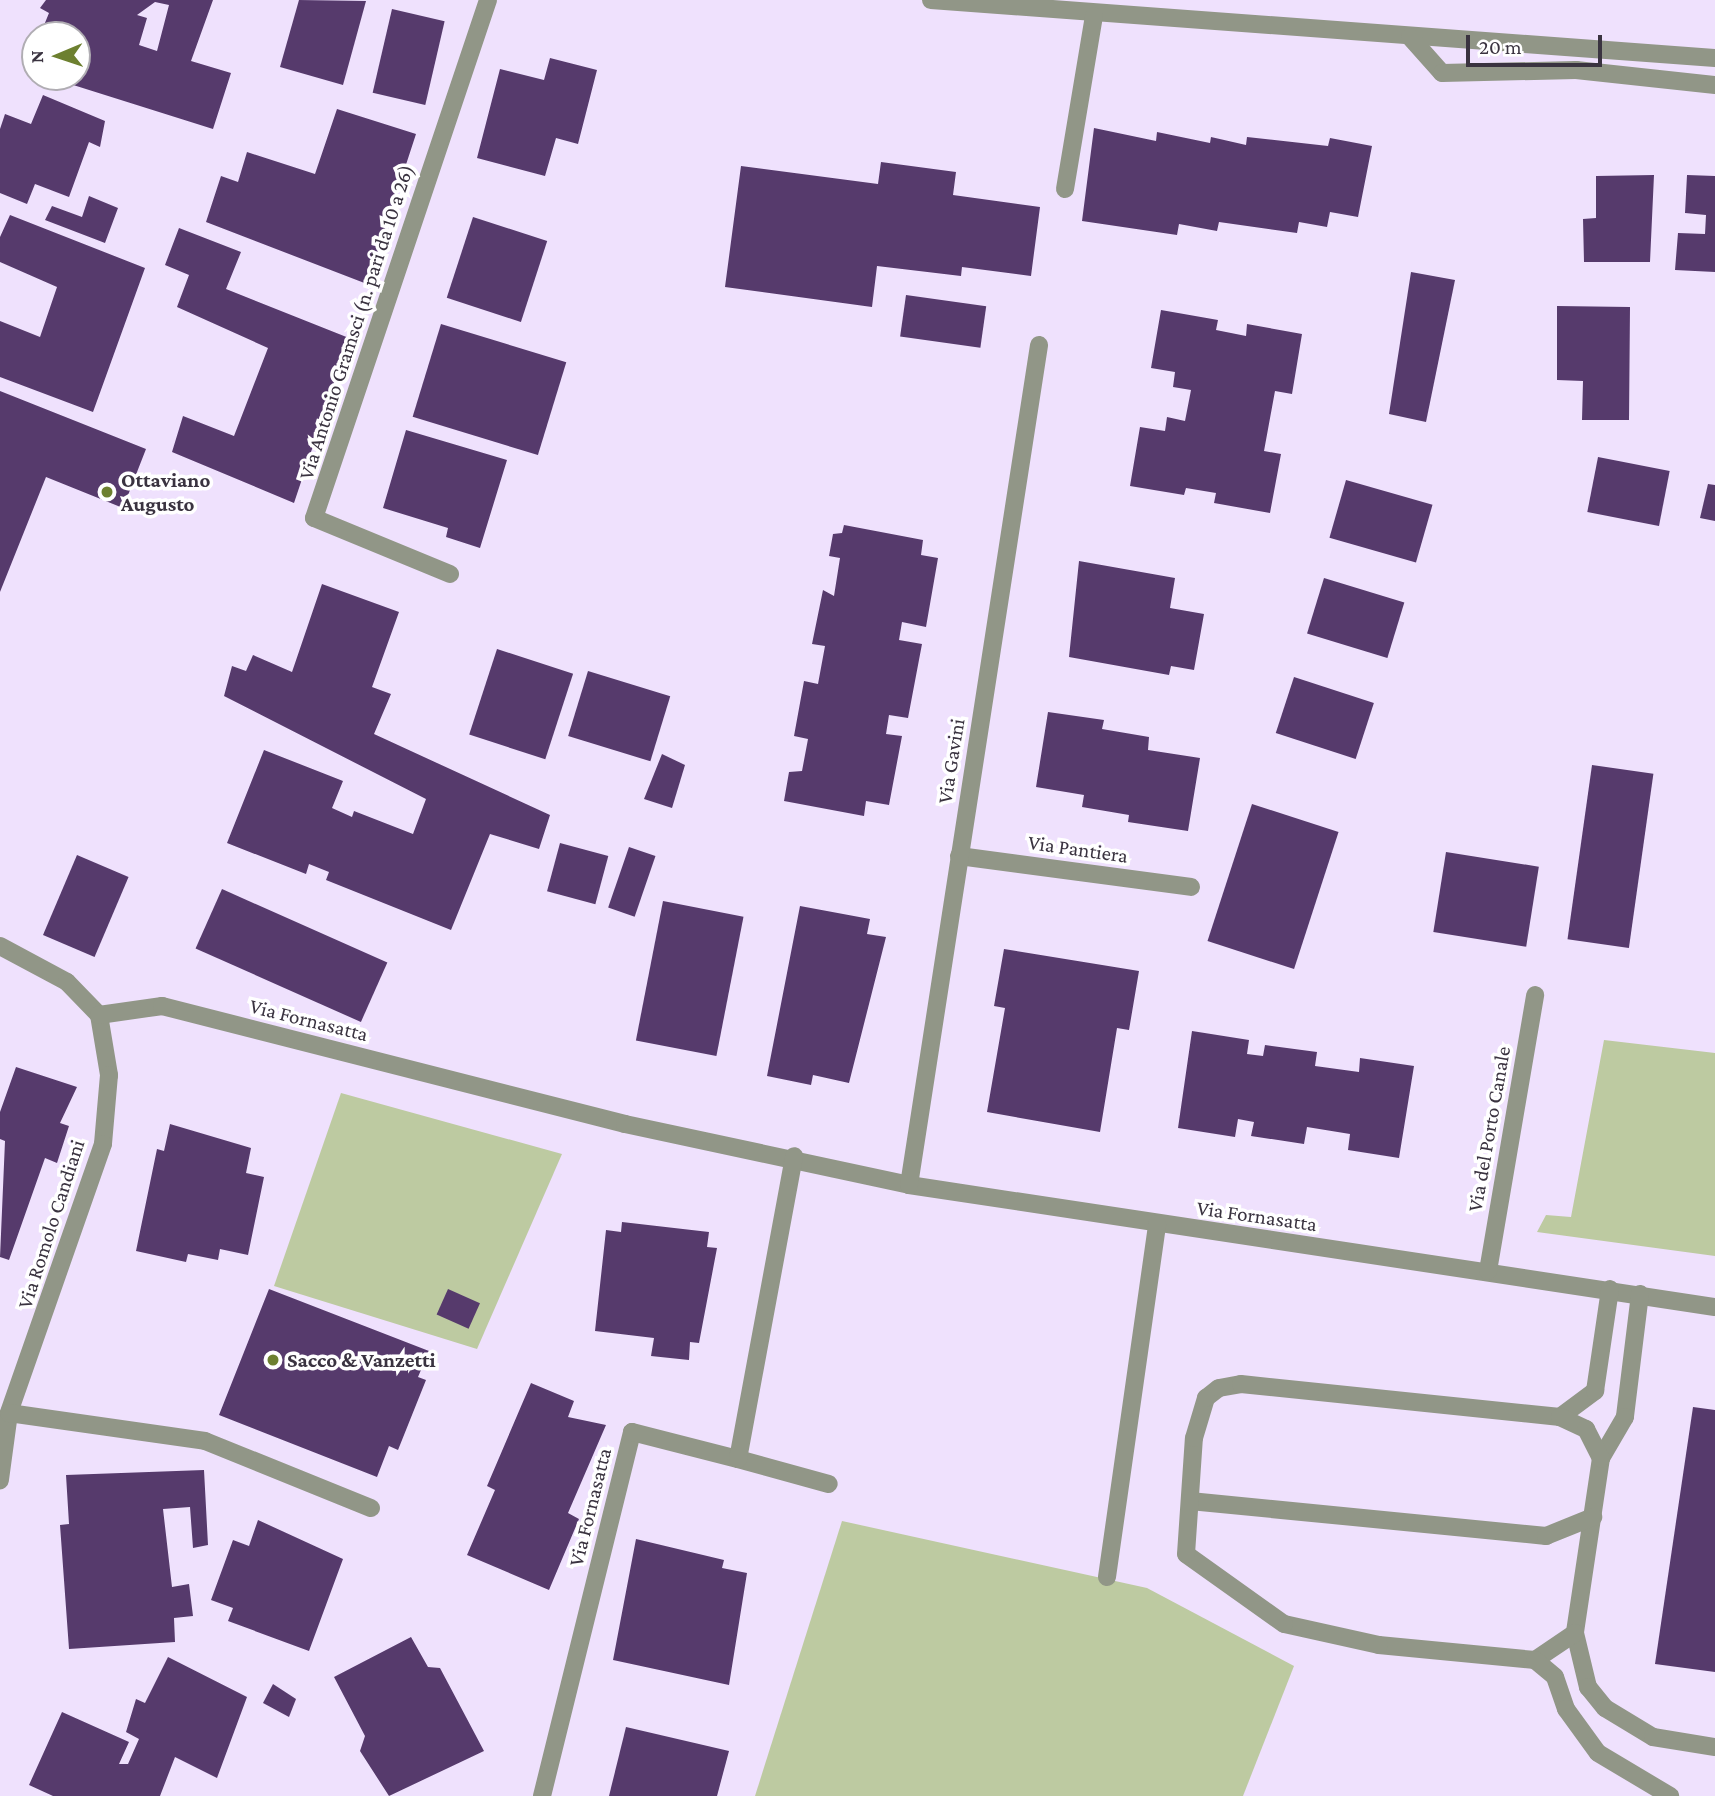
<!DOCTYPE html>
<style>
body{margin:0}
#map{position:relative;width:1715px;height:1796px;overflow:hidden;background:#efe1fd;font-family:"Crimson Pro",serif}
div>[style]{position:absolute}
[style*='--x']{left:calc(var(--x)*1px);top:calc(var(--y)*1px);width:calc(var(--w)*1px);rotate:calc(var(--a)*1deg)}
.green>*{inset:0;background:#bdcaa1}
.building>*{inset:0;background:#563a6c;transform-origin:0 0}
.minor>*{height:18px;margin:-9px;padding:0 9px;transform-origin:9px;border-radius:9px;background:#919687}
.dots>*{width:19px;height:19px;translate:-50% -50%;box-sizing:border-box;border:4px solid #fff;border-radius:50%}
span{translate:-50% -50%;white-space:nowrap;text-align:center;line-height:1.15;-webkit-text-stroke:7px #fff;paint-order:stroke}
.street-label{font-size:21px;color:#3a3340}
.poi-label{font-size:21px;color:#3a3340;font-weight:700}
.left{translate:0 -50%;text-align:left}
.north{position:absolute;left:21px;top:21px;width:70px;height:70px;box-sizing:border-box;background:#fff;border:2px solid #b0adb3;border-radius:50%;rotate:268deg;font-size:19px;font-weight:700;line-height:28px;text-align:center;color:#3a3340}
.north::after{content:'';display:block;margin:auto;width:24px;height:32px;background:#6d8030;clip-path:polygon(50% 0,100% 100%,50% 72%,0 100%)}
.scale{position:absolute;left:1466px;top:35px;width:136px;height:32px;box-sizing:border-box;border:4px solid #3a3340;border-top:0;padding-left:9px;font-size:21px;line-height:24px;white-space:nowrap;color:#3a3340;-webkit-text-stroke:5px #fff;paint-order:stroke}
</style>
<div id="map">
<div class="green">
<i style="clip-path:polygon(1604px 1040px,1715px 1053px,1715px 1256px,1537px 1232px,1546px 1215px,1571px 1217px)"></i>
<i style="clip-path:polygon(341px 1093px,562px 1154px,477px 1349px,274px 1286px)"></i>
<i style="clip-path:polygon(842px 1521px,1147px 1588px,1294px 1666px,1243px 1796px,755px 1796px)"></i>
</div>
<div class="building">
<i style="clip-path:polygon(evenodd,46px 0,213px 0,191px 61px,231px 73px,213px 129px,51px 78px,77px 77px,77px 35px,40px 35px,49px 13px,40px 8px,46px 0,155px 2px,169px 5px,157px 51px,139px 45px,147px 18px,137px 15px,155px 2px)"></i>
<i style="clip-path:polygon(299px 0,366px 1px,343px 85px,280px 67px)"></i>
<i style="left:392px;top:9px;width:54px;height:86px;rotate:13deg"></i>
<i style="clip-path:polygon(35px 49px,35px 73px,26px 70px)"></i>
<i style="clip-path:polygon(550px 58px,597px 70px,578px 144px,556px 138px,545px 176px,477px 158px,500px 69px,544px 80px)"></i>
<i style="clip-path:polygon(43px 95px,105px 121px,100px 147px,89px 142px,69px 197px,35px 184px,27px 204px,0 193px,0 129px,5px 114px,31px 124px)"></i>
<i style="clip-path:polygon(337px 109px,416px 134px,367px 284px,206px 222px,221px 176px,238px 182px,247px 152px,315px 174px)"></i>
<i style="clip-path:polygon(1094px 128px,1156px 141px,1157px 132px,1210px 143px,1211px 137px,1246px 145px,1247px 137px,1328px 146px,1330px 138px,1372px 146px,1358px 217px,1330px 212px,1327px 227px,1299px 222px,1297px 233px,1219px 222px,1217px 231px,1179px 224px,1177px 235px,1082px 221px)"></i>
<i style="clip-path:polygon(881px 162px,956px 172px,953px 195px,1040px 207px,1031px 276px,962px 267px,961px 276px,877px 266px,872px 307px,725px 287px,741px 166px,878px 184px)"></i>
<i style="clip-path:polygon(1654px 175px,1650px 262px,1584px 262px,1583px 219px,1596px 218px,1596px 176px)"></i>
<i style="clip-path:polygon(1687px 175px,1715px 176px,1715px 272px,1675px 270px,1678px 233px,1705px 234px,1706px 215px,1685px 213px)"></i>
<i style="clip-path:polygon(89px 196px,118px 208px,105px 243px,45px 220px,52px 206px,82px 217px)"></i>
<i style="clip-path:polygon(10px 215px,145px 268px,93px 412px,0 377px,0 321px,40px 337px,57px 287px,0 262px,0 237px)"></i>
<i style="left:473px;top:217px;width:78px;height:85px;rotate:18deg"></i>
<i style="clip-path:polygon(179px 228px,241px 252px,226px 289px,349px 338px,294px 503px,172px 452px,183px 416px,234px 436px,268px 348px,177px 307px,189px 275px,165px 265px)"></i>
<i style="clip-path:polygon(1411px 272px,1455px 280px,1426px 422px,1389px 414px)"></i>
<i style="left:906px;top:295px;width:81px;height:42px;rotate:8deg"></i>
<i style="clip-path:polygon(1557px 306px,1630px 307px,1629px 420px,1582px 420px,1583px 381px,1557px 380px)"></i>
<i style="clip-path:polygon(1161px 310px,1218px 320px,1216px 330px,1246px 336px,1247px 324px,1302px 334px,1292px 394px,1275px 391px,1264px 451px,1281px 454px,1270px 513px,1214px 503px,1216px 493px,1186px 488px,1184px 495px,1130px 486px,1140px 427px,1165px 431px,1167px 417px,1185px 421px,1191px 390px,1173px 387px,1175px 372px,1151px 368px)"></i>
<i style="left:441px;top:324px;width:131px;height:97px;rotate:17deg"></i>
<i style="clip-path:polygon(0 391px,146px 449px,123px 508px,46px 477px,0 592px)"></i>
<i style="clip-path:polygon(406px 430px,507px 460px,480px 548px,446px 537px,448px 528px,383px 508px)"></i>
<i style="left:1598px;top:457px;width:73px;height:56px;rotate:11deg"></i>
<i style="left:1346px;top:480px;width:90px;height:60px;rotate:16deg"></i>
<i style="clip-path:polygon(1708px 484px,1715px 485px,1715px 521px,1700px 518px)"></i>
<i style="clip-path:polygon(844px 525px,923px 540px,921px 555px,938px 558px,926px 627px,902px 622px,899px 640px,922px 644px,908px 718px,889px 715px,886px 734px,902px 736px,889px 805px,866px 801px,864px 816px,784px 801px,789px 772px,802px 771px,808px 739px,794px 736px,804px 681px,818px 684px,825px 646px,812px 644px,823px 590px,834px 596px,840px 558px,829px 556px,833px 534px,842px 533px)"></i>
<i style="clip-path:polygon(1079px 561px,1175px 578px,1170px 608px,1204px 614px,1194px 670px,1171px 666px,1169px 675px,1069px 657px)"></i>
<i style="left:1324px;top:578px;width:84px;height:58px;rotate:17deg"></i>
<i style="clip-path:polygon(322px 584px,399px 612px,372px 687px,391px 694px,374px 734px,550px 815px,539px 849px,490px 834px,451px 930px,326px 880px,329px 872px,309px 864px,306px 874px,227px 843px,264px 750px,343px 781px,332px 808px,352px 817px,354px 811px,413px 834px,426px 799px,224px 696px,232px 666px,246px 671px,253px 655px,292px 672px)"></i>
<i style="left:497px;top:649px;width:80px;height:90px;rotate:18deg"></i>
<i style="left:588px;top:671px;width:86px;height:68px;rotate:17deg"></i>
<i style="left:1294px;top:677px;width:84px;height:59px;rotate:18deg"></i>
<i style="clip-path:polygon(1048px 712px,1104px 720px,1102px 729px,1149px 737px,1148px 750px,1200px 758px,1188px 831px,1128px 822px,1129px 815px,1082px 807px,1084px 795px,1036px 787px)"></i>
<i style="clip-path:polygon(662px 754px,685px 765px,672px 808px,644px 799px)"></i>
<i style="left:1592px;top:765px;width:62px;height:176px;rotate:8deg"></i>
<i style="left:1252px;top:804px;width:91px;height:144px;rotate:18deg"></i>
<i style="left:560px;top:843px;width:50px;height:50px;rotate:15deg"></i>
<i style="left:629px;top:847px;width:28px;height:64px;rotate:19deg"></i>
<i style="left:1446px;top:852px;width:94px;height:81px;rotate:9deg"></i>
<i style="left:77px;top:855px;width:56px;height:87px;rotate:23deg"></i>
<i style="left:222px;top:889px;width:181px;height:65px;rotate:24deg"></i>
<i style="left:663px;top:901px;width:82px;height:142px;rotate:11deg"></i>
<i style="clip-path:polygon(800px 906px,870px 919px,867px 934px,886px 937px,849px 1083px,813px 1075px,811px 1085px,767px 1076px)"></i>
<i style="clip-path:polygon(1004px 949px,1139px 971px,1129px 1030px,1117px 1028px,1100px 1132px,987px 1112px,1005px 1008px,994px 1006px)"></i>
<i style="clip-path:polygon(1192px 1031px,1249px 1040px,1247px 1054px,1263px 1056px,1265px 1045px,1317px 1052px,1315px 1066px,1359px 1072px,1360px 1058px,1414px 1066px,1399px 1158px,1348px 1150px,1350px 1134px,1307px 1127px,1304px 1144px,1251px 1136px,1254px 1122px,1238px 1119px,1235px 1137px,1178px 1128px)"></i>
<i style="clip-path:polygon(16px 1067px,77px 1087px,60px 1123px,69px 1126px,57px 1163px,45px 1158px,9px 1260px,0 1257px,5px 1141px,0 1139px,0 1112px)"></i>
<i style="clip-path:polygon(170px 1124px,251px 1148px,246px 1173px,264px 1177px,248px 1255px,220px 1249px,218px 1260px,188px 1254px,186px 1262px,136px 1251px,157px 1149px,164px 1151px)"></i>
<i style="clip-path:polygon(622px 1222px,709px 1232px,707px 1247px,717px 1248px,699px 1343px,690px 1342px,689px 1360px,651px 1356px,654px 1338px,595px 1331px,606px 1230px,621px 1232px)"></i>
<i style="clip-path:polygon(269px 1289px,429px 1351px,418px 1377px,426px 1380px,398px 1450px,389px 1446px,377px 1477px,219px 1415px)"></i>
<i style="left:448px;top:1289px;width:35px;height:28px;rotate:24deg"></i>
<i style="clip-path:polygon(531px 1383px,574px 1401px,568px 1417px,606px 1425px,568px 1513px,579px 1519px,549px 1590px,467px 1555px,495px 1490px,487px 1486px)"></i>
<i style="clip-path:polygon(1693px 1407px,1715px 1410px,1715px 1672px,1655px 1664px)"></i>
<i style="clip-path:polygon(204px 1470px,208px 1545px,193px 1548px,190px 1507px,163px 1509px,172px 1587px,189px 1584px,193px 1616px,174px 1618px,175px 1642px,69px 1649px,60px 1525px,69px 1524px,66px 1475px)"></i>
<i style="clip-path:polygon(258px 1520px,343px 1559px,309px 1651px,228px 1621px,233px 1608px,211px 1600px,233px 1540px,249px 1546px)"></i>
<i style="clip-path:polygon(636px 1539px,724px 1560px,722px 1568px,747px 1573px,729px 1685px,613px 1660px)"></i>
<i style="clip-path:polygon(411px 1637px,428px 1667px,440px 1668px,484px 1751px,389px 1796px,360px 1751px,365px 1736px,334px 1677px)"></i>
<i style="clip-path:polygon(168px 1657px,247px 1697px,217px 1778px,175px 1757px,160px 1796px,53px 1796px,29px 1785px,62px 1712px,129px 1742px,119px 1764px,128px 1764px,139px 1739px,126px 1732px,136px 1699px,145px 1703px)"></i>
<i style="clip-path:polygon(273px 1684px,296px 1699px,289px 1717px,263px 1703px)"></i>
<i style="clip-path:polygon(626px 1727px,729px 1751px,717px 1796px,609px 1796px)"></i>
</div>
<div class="minor">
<i style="--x:931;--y:0;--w:786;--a:4.23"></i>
<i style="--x:1410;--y:37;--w:48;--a:48.4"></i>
<i style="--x:1442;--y:73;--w:134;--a:-1.3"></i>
<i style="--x:1576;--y:70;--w:140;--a:6.2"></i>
<i style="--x:1065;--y:189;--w:175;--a:-80.5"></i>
<i style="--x:450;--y:574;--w:147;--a:-157.6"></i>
<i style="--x:314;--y:518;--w:546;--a:-71.43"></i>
<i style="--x:959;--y:856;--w:234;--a:7.6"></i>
<i style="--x:0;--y:946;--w:76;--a:28.2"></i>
<i style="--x:67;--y:982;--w:46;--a:45.9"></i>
<i style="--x:99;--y:1015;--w:61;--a:80.5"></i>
<i style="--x:109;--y:1075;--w:69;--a:95"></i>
<i style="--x:103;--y:1144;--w:285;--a:109.3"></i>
<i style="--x:9;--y:1413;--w:68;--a:97.7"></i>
<i style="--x:99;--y:1015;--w:64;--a:-8.1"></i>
<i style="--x:162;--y:1006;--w:478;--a:14.3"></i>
<i style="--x:625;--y:1124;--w:290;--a:12.1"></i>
<i style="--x:909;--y:1185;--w:815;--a:8.61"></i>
<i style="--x:909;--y:1185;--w:850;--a:-81.2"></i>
<i style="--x:1488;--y:1271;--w:280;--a:-80.3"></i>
<i style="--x:1640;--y:1294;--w:124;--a:97"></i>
<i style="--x:1625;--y:1417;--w:48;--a:120.3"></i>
<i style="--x:1601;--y:1458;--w:177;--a:98.5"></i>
<i style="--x:1575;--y:1633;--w:56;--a:76.5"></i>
<i style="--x:1588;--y:1687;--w:27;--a:51"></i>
<i style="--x:1605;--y:1708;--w:56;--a:31.1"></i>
<i style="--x:1653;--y:1737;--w:63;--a:9.2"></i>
<i style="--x:9;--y:1413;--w:198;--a:8.1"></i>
<i style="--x:205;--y:1441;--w:179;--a:22"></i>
<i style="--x:1560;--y:1417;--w:44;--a:-36.6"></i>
<i style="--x:1595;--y:1391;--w:103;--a:-81.6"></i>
<i style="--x:738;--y:1459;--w:94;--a:15.4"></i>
<i style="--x:1190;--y:1501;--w:358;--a:5.6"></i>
<i style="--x:1546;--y:1536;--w:51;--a:-22"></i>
<i style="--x:1107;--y:1577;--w:356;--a:-81.9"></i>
<i style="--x:1575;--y:1633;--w:48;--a:146"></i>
<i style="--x:1535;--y:1660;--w:157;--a:-174.5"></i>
<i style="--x:1379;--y:1645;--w:97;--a:-167.5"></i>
<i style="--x:1284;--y:1624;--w:120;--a:-144.5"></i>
<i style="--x:1186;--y:1554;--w:116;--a:-86.1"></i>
<i style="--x:1194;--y:1438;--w:42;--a:-73.3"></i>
<i style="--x:1206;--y:1398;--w:16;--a:-38"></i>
<i style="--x:1219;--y:1388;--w:22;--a:-10"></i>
<i style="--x:1241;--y:1384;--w:321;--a:5.9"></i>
<i style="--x:1560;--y:1417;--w:29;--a:25"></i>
<i style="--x:1586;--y:1429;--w:33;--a:63"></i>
<i style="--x:1535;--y:1660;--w:26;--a:40"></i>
<i style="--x:1555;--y:1677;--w:34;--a:71"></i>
<i style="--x:1566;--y:1709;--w:54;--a:54"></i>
<i style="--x:1598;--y:1753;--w:84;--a:30.8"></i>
<i style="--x:542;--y:1796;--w:375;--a:-76.1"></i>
<i style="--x:632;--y:1432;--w:109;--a:14.3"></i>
<i style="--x:738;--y:1459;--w:308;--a:-79.5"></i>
</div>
<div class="dots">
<i style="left:107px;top:492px;background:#6d8030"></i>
<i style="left:273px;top:1360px;background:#6d8030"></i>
</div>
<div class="street-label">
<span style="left:356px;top:322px;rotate:-72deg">Via Antonio Gramsci (n. pari da 10 a 26)</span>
<span style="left:951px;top:761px;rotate:-81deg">Via Gavini</span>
<span style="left:1078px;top:849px;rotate:8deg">Via Pantiera</span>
<span style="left:309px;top:1020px;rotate:14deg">Via Fornasatta</span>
<span style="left:1489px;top:1129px;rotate:-80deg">Via del Porto Canale</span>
<span style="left:1257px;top:1216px;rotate:8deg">Via Fornasatta</span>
<span style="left:51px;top:1224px;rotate:-72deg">Via Romolo Candiani</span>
<span style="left:590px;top:1507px;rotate:-76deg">Via Fornasatta</span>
</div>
<div class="poi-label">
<span class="left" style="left:121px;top:492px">Ottaviano<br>Augusto</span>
<span class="left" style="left:287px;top:1360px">Sacco &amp; Vanzetti</span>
</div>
<div class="north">N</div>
<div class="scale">20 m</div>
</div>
